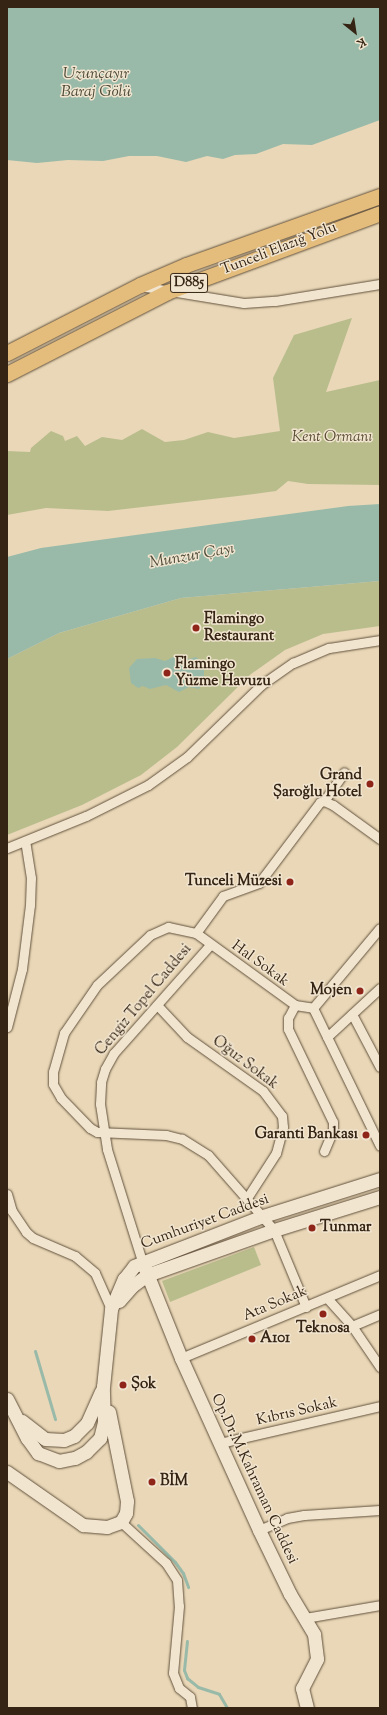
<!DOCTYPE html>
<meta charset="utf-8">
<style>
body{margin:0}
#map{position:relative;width:387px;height:1715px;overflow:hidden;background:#e9d7b7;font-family:"Sorts Mill Goudy",serif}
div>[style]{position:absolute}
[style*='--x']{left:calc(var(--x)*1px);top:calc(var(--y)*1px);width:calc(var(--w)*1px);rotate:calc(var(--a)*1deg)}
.green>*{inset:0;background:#b9bd8c}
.water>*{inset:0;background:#99baa9}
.stream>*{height:3px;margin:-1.5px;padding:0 1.5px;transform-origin:1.5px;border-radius:1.5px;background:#99baa9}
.roads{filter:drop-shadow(0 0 1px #62513c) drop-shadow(0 0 1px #62513c)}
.street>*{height:9px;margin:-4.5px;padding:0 4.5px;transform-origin:4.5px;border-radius:4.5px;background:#f1e5d0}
.secondary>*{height:13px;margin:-6.5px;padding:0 6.5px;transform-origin:6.5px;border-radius:6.5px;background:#f1e5d0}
.primary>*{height:15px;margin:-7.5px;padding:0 7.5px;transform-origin:7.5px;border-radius:7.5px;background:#e4bc7c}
.dots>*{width:11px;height:11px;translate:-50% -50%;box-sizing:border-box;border:2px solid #f1e5d0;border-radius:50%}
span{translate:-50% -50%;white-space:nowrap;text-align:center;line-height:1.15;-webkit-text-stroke:3px #f1e5d0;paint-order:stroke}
.shield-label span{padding:1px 3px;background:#f1e5d0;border:1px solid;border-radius:3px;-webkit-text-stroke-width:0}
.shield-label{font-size:14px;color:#352413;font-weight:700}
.street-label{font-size:15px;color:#352413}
.park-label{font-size:15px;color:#564a31;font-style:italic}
.poi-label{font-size:15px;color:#352413;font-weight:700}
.left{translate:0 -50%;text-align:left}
.right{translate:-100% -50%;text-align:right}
.water-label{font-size:16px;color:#4e4a38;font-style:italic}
.frame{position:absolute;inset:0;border:8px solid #352413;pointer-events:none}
.north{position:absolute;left:335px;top:12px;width:40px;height:40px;-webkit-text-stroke:3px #f1e5d0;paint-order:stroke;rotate:150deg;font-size:11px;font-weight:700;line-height:16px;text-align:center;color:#352413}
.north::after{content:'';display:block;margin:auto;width:14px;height:18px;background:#352413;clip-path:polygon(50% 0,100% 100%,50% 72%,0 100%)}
</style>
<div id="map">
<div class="green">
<i style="clip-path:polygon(352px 318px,326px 392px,380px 380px,380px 485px,308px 484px,288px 481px,276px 491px,238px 496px,108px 511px,46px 508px,7px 515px,7px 451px,30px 452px,31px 448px,51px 431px,63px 436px,65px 441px,77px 436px,85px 446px,102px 437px,122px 440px,142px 429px,165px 442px,184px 440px,208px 432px,234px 438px,280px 431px,273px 378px,294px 335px)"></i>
<i style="clip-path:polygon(380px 581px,380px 626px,323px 634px,285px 650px,251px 674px,177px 747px,141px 775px,82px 805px,7px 835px,7px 659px,59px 633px,181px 598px)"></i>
<i style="clip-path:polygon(254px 1247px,261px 1265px,170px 1302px,162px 1281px)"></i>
</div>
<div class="water">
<i style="clip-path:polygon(7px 7px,380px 7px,380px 120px,312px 145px,283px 144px,256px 154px,235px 155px,223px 159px,207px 156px,186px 162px,157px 156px,129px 156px,103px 161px,68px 160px,37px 163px,7px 160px)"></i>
<i style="clip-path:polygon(380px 504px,380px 581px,181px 598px,59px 633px,7px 659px,7px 557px,41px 548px,348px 506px)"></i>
<i style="clip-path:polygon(178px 655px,189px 659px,196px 657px,204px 664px,204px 679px,199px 689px,189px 687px,179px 692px,166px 685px,150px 689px,143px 686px,138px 688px,131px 683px,129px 668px,137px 659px,155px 658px,165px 661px)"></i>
</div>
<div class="stream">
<i style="--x:35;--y:1351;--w:71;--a:73.6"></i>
<i style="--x:138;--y:1525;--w:52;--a:45"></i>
<i style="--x:175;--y:1562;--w:14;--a:54"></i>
<i style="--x:183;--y:1573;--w:15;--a:70"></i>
<i style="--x:187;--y:1641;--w:29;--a:96"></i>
<i style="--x:184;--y:1670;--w:9;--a:69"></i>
<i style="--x:187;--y:1678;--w:14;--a:39"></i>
<i style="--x:198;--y:1687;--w:22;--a:18"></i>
<i style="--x:219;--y:1694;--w:16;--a:60"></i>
</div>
<div class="roads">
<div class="street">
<i style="--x:140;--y:286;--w:105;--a:9.3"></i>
<i style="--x:244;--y:303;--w:31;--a:-4"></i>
<i style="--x:275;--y:301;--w:106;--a:-9.2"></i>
<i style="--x:324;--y:801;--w:35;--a:-55"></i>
<i style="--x:7;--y:848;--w:85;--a:-22.1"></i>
<i style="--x:86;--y:816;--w:69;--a:-26.6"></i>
<i style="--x:148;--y:785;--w:48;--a:-35.7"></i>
<i style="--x:187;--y:757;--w:103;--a:-44.2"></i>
<i style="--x:261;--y:685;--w:39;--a:-35"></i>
<i style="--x:293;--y:663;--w:39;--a:-23"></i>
<i style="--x:329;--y:648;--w:52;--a:-8.9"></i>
<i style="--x:196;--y:933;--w:46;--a:-53.9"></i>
<i style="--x:223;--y:896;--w:38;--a:-20"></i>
<i style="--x:259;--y:883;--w:101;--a:-53"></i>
<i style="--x:320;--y:802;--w:4;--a:-14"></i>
<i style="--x:324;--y:801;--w:10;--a:24"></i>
<i style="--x:333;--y:805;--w:58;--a:35.9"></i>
<i style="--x:157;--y:1005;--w:44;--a:46.8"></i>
<i style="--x:187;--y:1037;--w:93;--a:35.4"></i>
<i style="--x:263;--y:1091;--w:31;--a:53"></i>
<i style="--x:282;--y:1116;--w:11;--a:85"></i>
<i style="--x:283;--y:1127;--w:27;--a:105"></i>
<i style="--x:276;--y:1153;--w:54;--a:122.8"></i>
<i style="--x:295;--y:1005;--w:15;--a:118"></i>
<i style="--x:288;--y:1018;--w:11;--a:90"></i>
<i style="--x:288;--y:1029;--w:103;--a:64.2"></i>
<i style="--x:333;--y:1122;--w:8;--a:90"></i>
<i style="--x:333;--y:1130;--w:23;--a:113"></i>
<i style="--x:313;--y:1008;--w:153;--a:64.1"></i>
<i style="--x:313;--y:1008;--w:104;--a:-50.1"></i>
<i style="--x:352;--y:1014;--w:60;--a:62.2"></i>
<i style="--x:7;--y:1027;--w:60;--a:-75.5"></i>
<i style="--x:22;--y:969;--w:64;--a:-82.9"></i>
<i style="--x:30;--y:905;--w:27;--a:-88"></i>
<i style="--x:31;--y:878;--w:36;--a:-99"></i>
<i style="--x:327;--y:1037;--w:72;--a:-42.8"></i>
<i style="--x:7;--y:1194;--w:18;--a:74"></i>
<i style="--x:12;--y:1211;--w:25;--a:56"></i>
<i style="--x:26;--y:1232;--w:9;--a:41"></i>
<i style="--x:33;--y:1238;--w:46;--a:23.2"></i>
<i style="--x:75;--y:1256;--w:26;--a:40"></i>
<i style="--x:95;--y:1273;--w:39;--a:66"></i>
<i style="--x:142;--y:1261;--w:117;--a:-107.4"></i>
<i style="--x:107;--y:1149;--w:46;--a:-98.8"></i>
<i style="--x:100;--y:1104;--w:22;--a:-87"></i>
<i style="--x:101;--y:1082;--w:14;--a:-73"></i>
<i style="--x:105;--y:1069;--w:18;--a:-61"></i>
<i style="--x:114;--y:1053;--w:144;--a:-48.4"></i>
<i style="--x:327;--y:1298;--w:38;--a:48"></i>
<i style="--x:352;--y:1326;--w:50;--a:55.7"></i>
<i style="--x:306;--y:1307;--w:83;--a:-112.6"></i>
<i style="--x:274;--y:1230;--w:100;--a:-131.3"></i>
<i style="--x:208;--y:1155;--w:31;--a:-148"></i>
<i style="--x:182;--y:1139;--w:16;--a:-166"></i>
<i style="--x:166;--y:1135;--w:69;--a:-177.5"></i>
<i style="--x:97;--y:1132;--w:8;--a:-150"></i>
<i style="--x:90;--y:1128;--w:42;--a:-134"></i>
<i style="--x:61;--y:1098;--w:16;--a:-120"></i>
<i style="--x:53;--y:1084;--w:12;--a:-90"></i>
<i style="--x:53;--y:1072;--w:41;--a:-74.2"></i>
<i style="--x:64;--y:1033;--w:58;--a:-55.5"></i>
<i style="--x:97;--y:985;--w:73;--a:-43.3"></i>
<i style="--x:150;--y:935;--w:20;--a:-24"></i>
<i style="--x:168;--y:927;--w:29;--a:12"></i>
<i style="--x:196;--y:933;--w:122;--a:36"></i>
<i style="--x:295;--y:1005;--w:18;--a:9"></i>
<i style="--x:352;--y:1326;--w:30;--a:-23"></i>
<i style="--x:181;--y:1358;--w:216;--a:-22.6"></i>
<i style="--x:220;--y:1443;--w:164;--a:-13"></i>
<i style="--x:121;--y:1522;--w:61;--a:42.3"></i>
<i style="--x:166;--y:1563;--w:20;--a:57"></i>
<i style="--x:177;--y:1580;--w:26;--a:86"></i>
<i style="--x:179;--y:1606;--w:67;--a:95.1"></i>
<i style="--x:173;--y:1673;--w:16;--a:68"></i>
<i style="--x:179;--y:1688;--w:14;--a:39"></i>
<i style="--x:190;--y:1697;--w:11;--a:80"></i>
<i style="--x:259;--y:1530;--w:30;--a:-23"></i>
<i style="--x:287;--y:1518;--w:17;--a:-10"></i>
<i style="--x:304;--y:1515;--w:76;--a:-3.8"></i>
<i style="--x:305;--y:1618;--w:76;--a:-9.8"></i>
</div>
<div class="secondary">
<i style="--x:142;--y:1261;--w:105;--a:68.1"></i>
<i style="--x:181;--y:1358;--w:189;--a:65.6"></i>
<i style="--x:259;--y:1530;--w:71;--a:64.2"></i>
<i style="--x:290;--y:1594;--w:47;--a:59"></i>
<i style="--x:314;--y:1634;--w:25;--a:83"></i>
<i style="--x:317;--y:1659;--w:33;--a:117"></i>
<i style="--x:302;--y:1688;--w:21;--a:76"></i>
<i style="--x:119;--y:1301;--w:20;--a:-49"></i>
<i style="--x:132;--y:1286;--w:19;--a:-36"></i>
<i style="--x:147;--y:1275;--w:135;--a:-19.5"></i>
<i style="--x:274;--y:1230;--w:111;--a:-17.3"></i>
<i style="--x:7;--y:1399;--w:44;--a:62.9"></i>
<i style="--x:27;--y:1438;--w:19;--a:54"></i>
<i style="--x:38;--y:1453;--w:22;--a:21"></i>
<i style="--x:59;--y:1461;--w:16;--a:-11"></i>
<i style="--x:75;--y:1458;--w:13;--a:-29"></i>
<i style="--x:86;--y:1452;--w:20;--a:-45"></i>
<i style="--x:100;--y:1438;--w:16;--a:-76"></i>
<i style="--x:104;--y:1422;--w:35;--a:-92"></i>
<i style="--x:103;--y:1387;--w:78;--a:-84.1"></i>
<i style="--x:111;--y:1309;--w:33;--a:-67"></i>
<i style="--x:124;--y:1279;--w:16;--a:-52"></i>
<i style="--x:134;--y:1266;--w:138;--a:-21.2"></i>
<i style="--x:263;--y:1216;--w:123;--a:-17.5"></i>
<i style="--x:22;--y:1421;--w:29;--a:38"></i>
<i style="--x:45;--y:1439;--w:19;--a:3"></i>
<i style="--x:64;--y:1440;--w:11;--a:-22"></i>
<i style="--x:74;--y:1436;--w:18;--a:-45"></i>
<i style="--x:87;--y:1423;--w:34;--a:-66"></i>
<i style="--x:7;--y:1472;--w:93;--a:34.9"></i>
<i style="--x:83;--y:1525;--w:24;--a:5"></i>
<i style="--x:107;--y:1527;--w:15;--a:-20"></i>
<i style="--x:121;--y:1522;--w:10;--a:-61"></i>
<i style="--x:126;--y:1513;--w:12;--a:-85"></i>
<i style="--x:127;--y:1501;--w:91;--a:-101.4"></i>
</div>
<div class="primary">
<i style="--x:7;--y:353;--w:149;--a:-27.1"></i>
<i style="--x:140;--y:285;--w:50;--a:-23.5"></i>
<i style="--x:186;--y:265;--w:206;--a:-19.6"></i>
<i style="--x:7;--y:374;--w:180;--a:-27.1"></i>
<i style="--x:167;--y:292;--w:227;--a:-20.3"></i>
</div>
</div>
<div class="dots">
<i style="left:196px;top:628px;background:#8f2418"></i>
<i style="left:167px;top:673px;background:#8f2418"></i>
<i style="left:370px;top:784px;background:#8f2418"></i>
<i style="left:290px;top:882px;background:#8f2418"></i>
<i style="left:360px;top:991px;background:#8f2418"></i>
<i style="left:366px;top:1135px;background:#8f2418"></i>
<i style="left:312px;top:1228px;background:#8f2418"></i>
<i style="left:323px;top:1314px;background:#8f2418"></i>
<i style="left:252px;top:1339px;background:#8f2418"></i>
<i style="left:123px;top:1385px;background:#8f2418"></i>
<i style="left:152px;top:1482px;background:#8f2418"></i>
</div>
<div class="shield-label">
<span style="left:189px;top:283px">D885</span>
</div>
<div class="street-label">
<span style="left:279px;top:249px;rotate:-21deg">Tunceli Elazığ Yolu</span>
<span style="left:260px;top:964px;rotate:36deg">Hal Sokak</span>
<span style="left:144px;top:1000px;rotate:-50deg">Cengiz Topel Caddesi</span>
<span style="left:245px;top:1063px;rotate:37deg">Oğuz Sokak</span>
<span style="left:205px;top:1222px;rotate:-20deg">Cumhuriyet Caddesi</span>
<span style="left:275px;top:1304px;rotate:-23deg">Ata Sokak</span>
<span style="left:297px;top:1412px;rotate:-13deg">Kıbrıs Sokak</span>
<span style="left:254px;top:1479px;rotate:65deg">Op.Dr.M.Kahraman Caddesi</span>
</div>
<div class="park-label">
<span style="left:332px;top:438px">Kent Ormanı</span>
</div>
<div class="poi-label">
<span class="left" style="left:204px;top:628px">Flamingo<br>Restaurant</span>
<span class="left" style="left:175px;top:673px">Flamingo<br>Yüzme Havuzu</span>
<span class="right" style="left:362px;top:784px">Grand<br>Şaroğlu Hotel</span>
<span class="right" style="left:282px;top:882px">Tunceli Müzesi</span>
<span class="right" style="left:352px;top:991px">Mojen</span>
<span class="right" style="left:358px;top:1135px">Garanti Bankası</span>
<span class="left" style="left:320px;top:1228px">Tunmar</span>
<span style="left:323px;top:1329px">Teknosa</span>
<span class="left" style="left:260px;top:1339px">A101</span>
<span class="left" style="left:131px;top:1385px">Şok</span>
<span class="left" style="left:160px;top:1482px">BİM</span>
</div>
<div class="water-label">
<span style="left:96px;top:84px">Uzunçayır<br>Baraj Gölü</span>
<span style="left:192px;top:557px;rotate:-10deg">Munzur Çayı</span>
</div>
<div class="frame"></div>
<div class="north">K</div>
</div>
